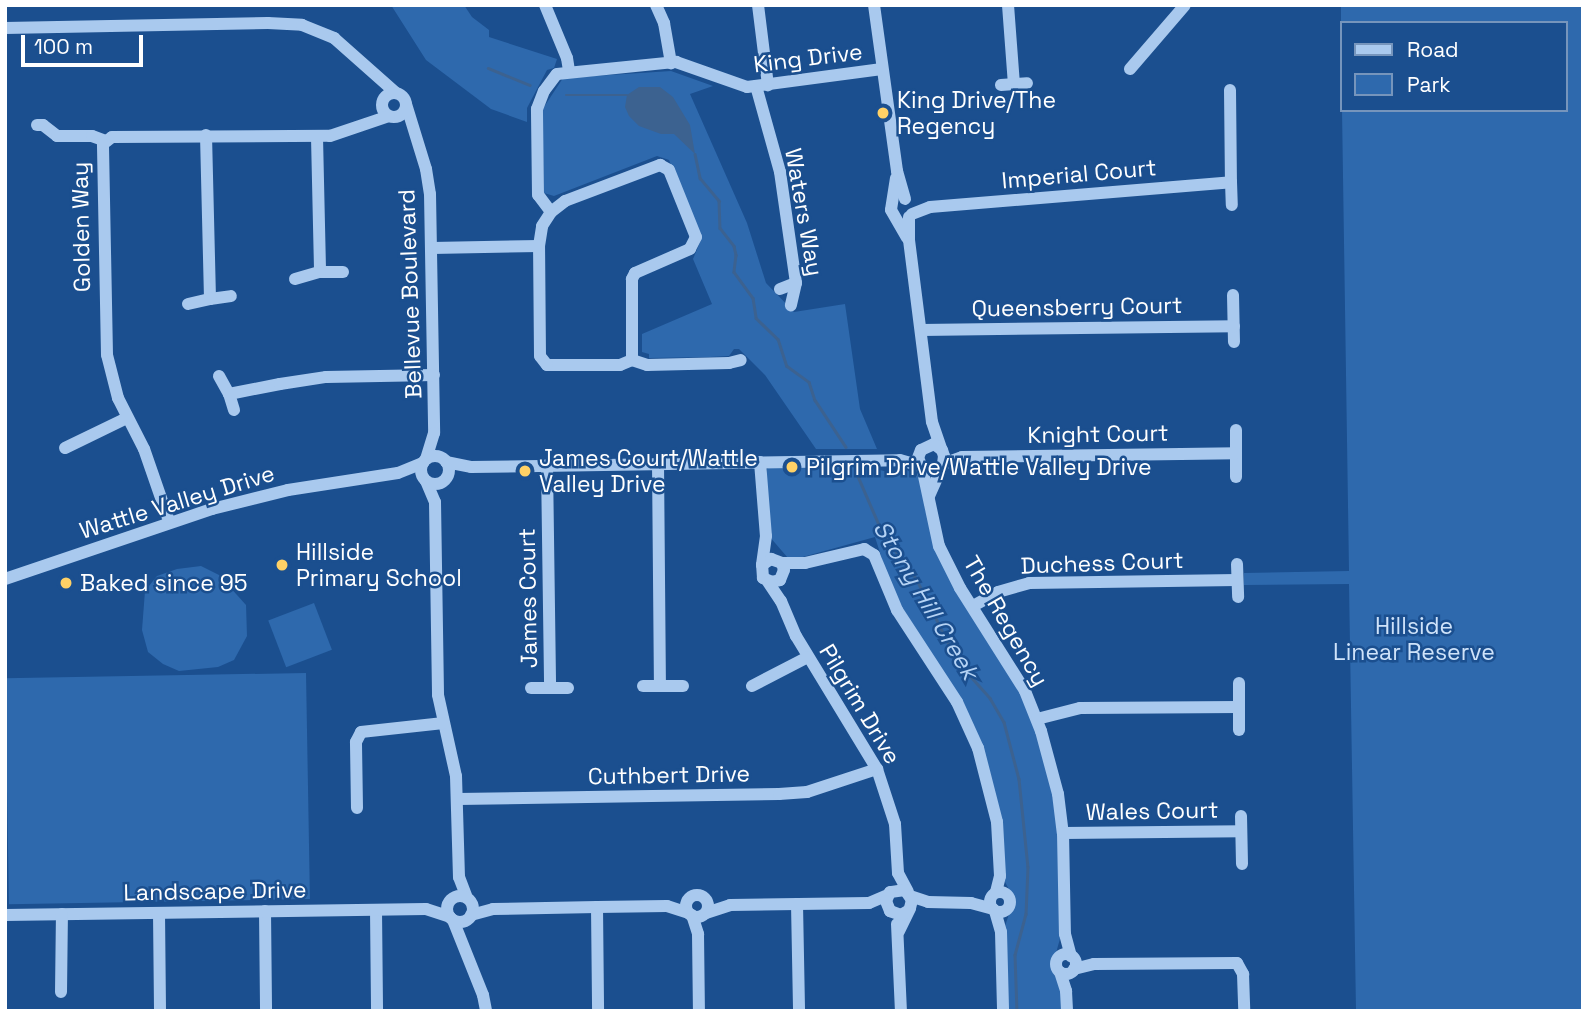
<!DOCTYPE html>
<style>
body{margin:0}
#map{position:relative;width:1588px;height:1016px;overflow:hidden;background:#1b4f8f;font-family:"Space Grotesk",sans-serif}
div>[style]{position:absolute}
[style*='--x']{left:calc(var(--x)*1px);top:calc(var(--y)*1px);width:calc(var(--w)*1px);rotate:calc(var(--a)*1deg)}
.green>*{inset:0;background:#2e69ad;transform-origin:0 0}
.water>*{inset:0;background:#3c6290}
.stream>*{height:2.5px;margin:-1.25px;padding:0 1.25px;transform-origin:1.25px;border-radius:1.25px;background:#3c6290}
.minor>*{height:12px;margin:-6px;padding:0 6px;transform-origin:6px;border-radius:6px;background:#a9c9ee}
.minor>.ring{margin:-6px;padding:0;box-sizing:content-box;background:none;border:12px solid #a9c9ee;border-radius:50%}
.dots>*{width:19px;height:19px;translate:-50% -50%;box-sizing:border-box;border:4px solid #1b4f8f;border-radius:50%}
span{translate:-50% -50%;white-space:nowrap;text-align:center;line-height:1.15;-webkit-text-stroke:5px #1b4f8f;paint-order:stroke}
.street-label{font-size:23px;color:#fff}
.poi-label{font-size:23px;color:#fff}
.left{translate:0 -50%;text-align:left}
.park-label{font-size:23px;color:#cfe3fa}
.water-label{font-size:24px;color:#b5d3f5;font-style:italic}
.frame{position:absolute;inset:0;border:7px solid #fff;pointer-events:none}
.legend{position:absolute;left:1340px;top:21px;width:228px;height:91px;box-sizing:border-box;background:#1b4f8f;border:2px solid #7695bc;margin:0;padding:9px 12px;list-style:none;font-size:21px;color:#fff}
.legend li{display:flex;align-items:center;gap:14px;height:35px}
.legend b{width:35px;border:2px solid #7695bc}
.scale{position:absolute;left:21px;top:35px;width:122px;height:32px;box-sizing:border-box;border:4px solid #fff;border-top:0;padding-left:9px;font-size:21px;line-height:24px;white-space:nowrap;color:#fff;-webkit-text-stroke:5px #1b4f8f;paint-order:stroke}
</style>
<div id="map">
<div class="green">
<i style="clip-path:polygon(391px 5px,464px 5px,472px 17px,489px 30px,489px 37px,557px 59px,554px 68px,547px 70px,527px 108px,527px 122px,491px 109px,426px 60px)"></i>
<i style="clip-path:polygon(1341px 5px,1583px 5px,1583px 1011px,1356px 1011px,1349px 584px,1244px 585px,1244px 573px,1349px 571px,1342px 110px,1565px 110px,1565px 23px,1341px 23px)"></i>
<i style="clip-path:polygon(671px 71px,713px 86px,690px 94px,747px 223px,766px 283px,794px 312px,845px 304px,860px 409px,877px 449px,816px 449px,765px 375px,739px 349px,734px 349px,729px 356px,710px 357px,649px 358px,649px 354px,642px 352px,642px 334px,712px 304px,693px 259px,701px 240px,669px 160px,657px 156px,554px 196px,544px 193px,542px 110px,563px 78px)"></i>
<i style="clip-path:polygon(775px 464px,855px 464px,884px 471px,907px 470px,922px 479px,925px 510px,1024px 700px,1047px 763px,1059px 835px,1061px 935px,1053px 964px,1059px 977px,1063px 1011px,1008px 1011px,1005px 926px,1014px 899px,1004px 880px,1000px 818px,949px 682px,892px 591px,875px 537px,799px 558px,788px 558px,769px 536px,765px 477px,767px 469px)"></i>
<i style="clip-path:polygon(201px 566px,219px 575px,246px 605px,247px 636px,234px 660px,218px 667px,179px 671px,163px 664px,148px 652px,142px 630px,145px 591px,157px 576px,177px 569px)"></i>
<i style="left:314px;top:603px;width:50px;height:49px;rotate:69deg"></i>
<i style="left:306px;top:673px;width:226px;height:301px;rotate:89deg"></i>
</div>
<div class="water">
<i style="clip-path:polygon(639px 87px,660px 87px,673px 97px,690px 125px,695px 154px,674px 134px,661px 134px,639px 126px,629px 116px,625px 107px,627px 95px)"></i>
</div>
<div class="stream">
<i style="--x:488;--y:68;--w:45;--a:22"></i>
<i style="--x:566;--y:95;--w:61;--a:0"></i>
<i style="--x:695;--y:154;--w:25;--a:78"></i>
<i style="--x:700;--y:178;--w:30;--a:50"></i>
<i style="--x:719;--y:201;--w:27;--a:88"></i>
<i style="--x:720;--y:228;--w:23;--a:52"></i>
<i style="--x:734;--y:246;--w:9;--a:77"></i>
<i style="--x:736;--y:255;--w:17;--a:97"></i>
<i style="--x:734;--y:272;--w:32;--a:54"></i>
<i style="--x:753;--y:298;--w:20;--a:81"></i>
<i style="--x:756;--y:318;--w:30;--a:44"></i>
<i style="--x:778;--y:339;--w:28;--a:72"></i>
<i style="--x:787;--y:366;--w:27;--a:36"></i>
<i style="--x:809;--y:382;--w:19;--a:72"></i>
<i style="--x:815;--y:400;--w:56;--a:56.6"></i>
<i style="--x:857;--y:474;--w:65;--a:66.6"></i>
<i style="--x:883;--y:534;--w:55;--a:53.1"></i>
<i style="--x:916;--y:578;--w:93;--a:63.7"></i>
<i style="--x:957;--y:661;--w:50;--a:48.3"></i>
<i style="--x:990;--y:698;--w:28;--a:60"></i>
<i style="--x:1004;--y:722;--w:59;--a:75.3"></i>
<i style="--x:1019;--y:779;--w:88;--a:84.2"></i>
<i style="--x:1028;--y:867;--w:47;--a:92.4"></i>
<i style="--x:1026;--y:914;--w:42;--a:105"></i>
<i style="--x:1015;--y:955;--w:56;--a:88"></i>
</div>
<div class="minor">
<i style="--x:545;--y:5;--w:57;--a:67.5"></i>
<i style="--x:567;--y:58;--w:13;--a:81"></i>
<i style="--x:656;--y:5;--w:20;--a:66"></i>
<i style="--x:664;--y:23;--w:41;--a:80.1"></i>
<i style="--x:758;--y:5;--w:81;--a:82.9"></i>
<i style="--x:874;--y:5;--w:168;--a:82.1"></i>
<i style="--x:897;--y:171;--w:29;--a:74"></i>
<i style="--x:1008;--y:5;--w:79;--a:85.7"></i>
<i style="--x:5;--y:28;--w:263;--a:-1.1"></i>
<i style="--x:268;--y:23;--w:34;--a:3"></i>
<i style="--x:302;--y:25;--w:35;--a:22"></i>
<i style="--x:334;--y:38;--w:83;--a:41.6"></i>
<i style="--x:1130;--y:69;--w:84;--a:-49.3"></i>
<i style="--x:1001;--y:85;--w:26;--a:-4"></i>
<i style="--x:756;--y:86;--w:89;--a:74.4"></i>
<i style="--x:780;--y:172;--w:112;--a:81.8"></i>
<i style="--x:796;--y:283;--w:23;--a:103"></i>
<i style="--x:1230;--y:90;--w:92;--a:89.4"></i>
<i class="ring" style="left:382px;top:93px;width:12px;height:12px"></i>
<i style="--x:406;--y:104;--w:68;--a:72.9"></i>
<i style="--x:426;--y:169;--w:25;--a:81"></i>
<i style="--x:430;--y:194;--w:239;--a:89"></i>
<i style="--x:434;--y:433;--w:27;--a:107"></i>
<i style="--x:37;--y:125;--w:6;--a:0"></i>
<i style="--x:43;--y:125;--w:18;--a:38"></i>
<i style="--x:57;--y:136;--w:35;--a:0"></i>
<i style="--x:92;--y:136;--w:15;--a:20"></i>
<i style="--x:206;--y:135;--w:164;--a:88.6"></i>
<i style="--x:210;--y:299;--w:21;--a:-8"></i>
<i style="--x:317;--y:137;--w:135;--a:88.7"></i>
<i style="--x:320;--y:272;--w:23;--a:0"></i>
<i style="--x:660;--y:165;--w:10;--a:29"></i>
<i style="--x:669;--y:170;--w:72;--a:68.1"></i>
<i style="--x:696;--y:237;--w:13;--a:117"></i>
<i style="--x:690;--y:249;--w:60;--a:156.4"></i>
<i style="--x:635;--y:273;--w:7;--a:117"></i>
<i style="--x:632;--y:279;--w:81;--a:90"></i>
<i style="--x:632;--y:360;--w:13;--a:157"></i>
<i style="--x:620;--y:365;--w:73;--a:180"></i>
<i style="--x:547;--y:365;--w:11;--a:-128"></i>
<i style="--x:540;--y:356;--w:110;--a:-90.5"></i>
<i style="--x:539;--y:246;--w:20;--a:-81"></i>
<i style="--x:542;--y:226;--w:17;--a:-57"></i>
<i style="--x:551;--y:212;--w:18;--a:-38"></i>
<i style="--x:565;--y:201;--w:102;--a:-20.8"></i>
<i style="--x:896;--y:178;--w:32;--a:99"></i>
<i style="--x:891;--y:210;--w:32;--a:60"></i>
<i style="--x:551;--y:212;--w:21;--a:-127"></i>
<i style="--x:538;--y:195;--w:86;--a:-90.7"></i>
<i style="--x:537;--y:109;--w:19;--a:-69"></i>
<i style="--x:544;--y:91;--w:21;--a:-53"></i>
<i style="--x:557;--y:74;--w:120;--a:-5.8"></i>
<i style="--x:676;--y:62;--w:75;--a:19.4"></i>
<i style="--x:747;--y:87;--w:136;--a:-7.6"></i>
<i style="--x:912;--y:214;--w:19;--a:-21"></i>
<i style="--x:930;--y:207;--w:302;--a:-4.7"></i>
<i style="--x:1231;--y:182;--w:23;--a:88"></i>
<i style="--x:909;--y:217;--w:23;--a:90"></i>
<i style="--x:909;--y:240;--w:183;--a:82.8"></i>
<i style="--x:932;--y:422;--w:28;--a:71"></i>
<i style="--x:432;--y:248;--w:107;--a:-1.1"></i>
<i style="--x:295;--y:279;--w:26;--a:-16"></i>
<i style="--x:780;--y:289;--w:17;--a:-21"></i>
<i style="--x:1233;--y:295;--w:47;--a:88.8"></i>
<i style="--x:188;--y:304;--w:23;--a:-13"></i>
<i style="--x:921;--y:330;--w:313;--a:-0.7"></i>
<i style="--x:632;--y:360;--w:16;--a:18"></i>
<i style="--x:647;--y:365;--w:82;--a:-1.4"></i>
<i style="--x:729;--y:363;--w:12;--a:-14"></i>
<i style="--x:219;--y:376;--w:21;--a:61"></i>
<i style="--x:234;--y:410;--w:17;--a:-107"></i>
<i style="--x:229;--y:394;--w:52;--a:-11.1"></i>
<i style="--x:280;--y:384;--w:47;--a:-8.7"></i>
<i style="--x:326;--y:377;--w:108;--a:-1.1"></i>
<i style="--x:1236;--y:430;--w:47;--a:90"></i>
<i style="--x:65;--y:448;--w:69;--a:-25.8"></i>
<i class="ring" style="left:421px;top:456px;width:16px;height:16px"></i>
<i style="--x:446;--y:462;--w:25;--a:11"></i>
<i style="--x:471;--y:467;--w:429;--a:-0.9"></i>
<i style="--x:900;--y:460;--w:22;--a:16"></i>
<i style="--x:760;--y:462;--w:74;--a:85.4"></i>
<i style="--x:766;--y:536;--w:29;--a:98"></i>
<i style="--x:658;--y:463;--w:223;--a:89.5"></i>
<i style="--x:943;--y:464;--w:20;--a:-20"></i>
<i style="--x:962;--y:457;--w:274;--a:-0.8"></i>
<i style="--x:547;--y:465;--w:223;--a:89.2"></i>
<i style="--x:922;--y:467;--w:81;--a:77.9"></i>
<i style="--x:939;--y:546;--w:47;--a:63.4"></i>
<i style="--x:960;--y:588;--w:122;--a:57.7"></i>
<i style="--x:1025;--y:691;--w:43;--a:68.2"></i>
<i style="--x:1041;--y:731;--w:65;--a:74.9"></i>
<i style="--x:1058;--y:794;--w:39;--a:83"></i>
<i style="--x:1063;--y:833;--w:101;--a:88.9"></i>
<i style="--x:1065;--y:934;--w:23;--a:75"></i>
<i style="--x:426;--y:481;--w:23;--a:67"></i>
<i style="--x:435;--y:502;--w:193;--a:89.1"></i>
<i style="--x:438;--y:695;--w:83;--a:77.5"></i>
<i style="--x:456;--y:776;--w:101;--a:88.3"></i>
<i style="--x:459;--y:877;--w:22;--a:69"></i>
<i style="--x:929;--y:496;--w:35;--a:-66"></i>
<i style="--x:943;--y:464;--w:8;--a:-83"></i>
<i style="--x:944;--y:456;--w:6;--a:-108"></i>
<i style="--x:942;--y:450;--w:10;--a:-143"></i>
<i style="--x:934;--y:444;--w:14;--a:155"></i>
<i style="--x:921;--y:450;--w:9;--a:111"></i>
<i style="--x:918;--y:458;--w:10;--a:66"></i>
<i style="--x:922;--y:467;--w:12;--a:14"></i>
<i style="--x:934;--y:470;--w:8;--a:-30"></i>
<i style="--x:169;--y:521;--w:76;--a:-109.1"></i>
<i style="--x:144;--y:449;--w:57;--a:-117"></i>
<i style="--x:118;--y:398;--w:44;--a:-104.3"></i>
<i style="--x:107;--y:355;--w:211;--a:-91.1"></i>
<i style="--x:103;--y:144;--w:11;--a:-38"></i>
<i style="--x:112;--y:137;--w:218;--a:-0.3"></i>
<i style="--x:330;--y:136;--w:62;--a:-18.7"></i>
<i style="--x:782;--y:563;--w:7;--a:74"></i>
<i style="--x:784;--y:570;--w:11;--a:112"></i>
<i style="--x:780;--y:580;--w:8;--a:166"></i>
<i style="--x:772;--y:582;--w:10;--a:-156"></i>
<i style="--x:763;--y:578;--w:13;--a:-94"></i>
<i style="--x:762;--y:565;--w:11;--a:-34"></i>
<i style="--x:771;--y:559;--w:12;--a:20"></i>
<i style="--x:782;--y:563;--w:23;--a:0"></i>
<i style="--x:805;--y:563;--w:61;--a:-13.3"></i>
<i style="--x:864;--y:549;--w:12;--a:31"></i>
<i style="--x:874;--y:555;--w:60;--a:67.3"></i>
<i style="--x:897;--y:610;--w:110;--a:56.9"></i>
<i style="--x:957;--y:702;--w:51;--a:65.5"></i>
<i style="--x:978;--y:748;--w:76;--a:75.6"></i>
<i style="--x:997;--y:822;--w:54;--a:86.8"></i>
<i style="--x:1000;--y:876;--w:16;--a:104"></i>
<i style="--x:1237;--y:564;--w:33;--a:88"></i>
<i style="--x:5;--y:579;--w:219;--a:-18.7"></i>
<i style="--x:212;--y:509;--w:78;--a:-14"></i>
<i style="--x:288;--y:490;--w:111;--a:-8.8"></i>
<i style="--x:398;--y:473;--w:27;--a:-22"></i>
<i style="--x:768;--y:582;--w:23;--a:56"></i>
<i style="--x:781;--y:601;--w:38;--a:67"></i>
<i style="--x:796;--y:636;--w:156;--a:58.7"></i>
<i style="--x:877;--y:769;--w:58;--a:71.9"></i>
<i style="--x:895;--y:824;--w:49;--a:86.5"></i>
<i style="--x:898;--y:873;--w:21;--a:62"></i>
<i style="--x:973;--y:606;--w:29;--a:-29"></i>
<i style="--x:998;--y:592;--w:32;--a:-16"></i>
<i style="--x:1029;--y:583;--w:208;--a:-0.8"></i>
<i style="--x:1239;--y:683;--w:47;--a:90"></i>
<i style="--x:643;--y:686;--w:40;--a:0"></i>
<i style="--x:752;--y:686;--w:63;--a:-27.4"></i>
<i style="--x:531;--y:688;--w:37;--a:0"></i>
<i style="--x:1037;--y:719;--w:44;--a:-14.3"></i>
<i style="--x:1080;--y:708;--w:159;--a:-0.4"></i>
<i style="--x:458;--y:799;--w:321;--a:-0.9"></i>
<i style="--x:779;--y:794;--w:28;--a:-4"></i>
<i style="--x:807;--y:792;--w:74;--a:-18.2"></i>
<i style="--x:357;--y:808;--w:66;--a:-90.9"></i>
<i style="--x:356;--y:742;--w:11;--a:-63"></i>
<i style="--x:361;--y:732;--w:83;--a:-6.2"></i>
<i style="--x:1241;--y:816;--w:48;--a:88.8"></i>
<i style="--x:1063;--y:833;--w:178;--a:-0.6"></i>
<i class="ring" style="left:990px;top:892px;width:8px;height:8px"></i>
<i class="ring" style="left:686px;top:895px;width:10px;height:10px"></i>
<i style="--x:910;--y:896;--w:19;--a:18"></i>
<i style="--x:928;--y:902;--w:43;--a:1.3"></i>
<i style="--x:971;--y:903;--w:23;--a:15"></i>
<i class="ring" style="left:447px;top:896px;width:14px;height:14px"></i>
<i style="--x:797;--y:904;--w:107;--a:88.9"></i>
<i style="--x:597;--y:907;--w:104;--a:89.4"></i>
<i style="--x:376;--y:910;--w:101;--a:89.4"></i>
<i style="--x:265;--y:911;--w:100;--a:89.4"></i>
<i style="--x:995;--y:911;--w:22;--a:74"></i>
<i style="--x:1001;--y:932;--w:79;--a:88.5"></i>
<i style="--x:159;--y:913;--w:98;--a:89.4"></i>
<i style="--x:706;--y:913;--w:25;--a:-18"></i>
<i style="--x:730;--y:905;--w:139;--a:-0.8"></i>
<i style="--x:869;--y:903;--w:21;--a:-23"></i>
<i style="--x:5;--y:915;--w:421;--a:-0.8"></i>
<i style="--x:426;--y:909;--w:25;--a:18"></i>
<i style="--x:471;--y:915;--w:23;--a:-15"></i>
<i style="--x:493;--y:909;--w:104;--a:-1.1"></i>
<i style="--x:597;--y:907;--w:70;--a:-0.8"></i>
<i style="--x:667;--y:906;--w:23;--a:18"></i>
<i style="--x:692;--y:915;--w:20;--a:72"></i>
<i style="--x:698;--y:934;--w:77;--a:89.3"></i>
<i style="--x:453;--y:920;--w:81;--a:68.2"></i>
<i style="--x:483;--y:995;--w:16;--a:79"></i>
<i style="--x:897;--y:924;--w:87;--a:87.4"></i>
<i style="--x:899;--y:931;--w:25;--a:-64"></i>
<i style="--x:910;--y:908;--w:8;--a:-76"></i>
<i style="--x:912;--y:900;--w:12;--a:-125"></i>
<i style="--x:905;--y:890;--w:15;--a:172"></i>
<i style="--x:890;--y:892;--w:10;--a:114"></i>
<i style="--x:886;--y:901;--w:11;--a:68"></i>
<i style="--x:890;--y:911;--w:12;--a:20"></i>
<i style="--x:901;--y:915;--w:8;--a:-30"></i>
<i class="ring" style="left:1056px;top:954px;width:8px;height:8px"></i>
<i style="--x:1074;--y:969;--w:21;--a:-14"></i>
<i style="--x:1094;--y:964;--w:143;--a:-0.4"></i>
<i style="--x:1237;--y:963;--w:13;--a:61"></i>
<i style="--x:1243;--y:974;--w:37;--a:88"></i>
<i style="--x:1060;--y:972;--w:20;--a:72"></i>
<i style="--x:1066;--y:991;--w:20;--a:87"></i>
<i style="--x:61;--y:992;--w:78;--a:-89.3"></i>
</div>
<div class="dots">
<i style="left:883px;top:113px;background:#ffd166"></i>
<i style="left:792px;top:467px;background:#ffd166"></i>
<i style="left:525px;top:471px;background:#ffd166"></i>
<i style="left:282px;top:565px;background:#ffd166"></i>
<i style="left:66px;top:583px;background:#ffd166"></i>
</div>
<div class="street-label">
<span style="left:808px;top:58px;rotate:-7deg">King Drive</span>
<span style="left:1079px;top:174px;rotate:-5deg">Imperial Court</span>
<span style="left:804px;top:212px;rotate:80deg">Waters Way</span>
<span style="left:81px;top:227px;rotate:-91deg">Golden Way</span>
<span style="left:410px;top:294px;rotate:-92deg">Bellevue Boulevard</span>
<span style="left:1077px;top:307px;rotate:-1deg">Queensberry Court</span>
<span style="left:1098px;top:434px;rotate:-1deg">Knight Court</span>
<span style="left:177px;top:502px;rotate:-17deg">Wattle Valley Drive</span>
<span style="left:1102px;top:563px;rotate:-2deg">Duchess Court</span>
<span style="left:528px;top:598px;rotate:-91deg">James Court</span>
<span style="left:1006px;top:621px;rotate:60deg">The Regency</span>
<span style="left:860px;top:704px;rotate:59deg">Pilgrim Drive</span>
<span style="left:669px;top:775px;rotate:-1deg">Cuthbert Drive</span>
<span style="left:1152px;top:811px;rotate:-1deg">Wales Court</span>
<span style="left:215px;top:891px;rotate:-1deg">Landscape Drive</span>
</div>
<div class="poi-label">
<span class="left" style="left:897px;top:113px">King Drive/The<br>Regency</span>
<span class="left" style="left:539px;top:471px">James Court/Wattle<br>Valley Drive</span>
<span class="left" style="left:806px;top:467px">Pilgrim Drive/Wattle Valley Drive</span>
<span class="left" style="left:296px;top:565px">Hillside<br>Primary School</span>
<span class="left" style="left:80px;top:583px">Baked since 95</span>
</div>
<div class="park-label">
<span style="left:1414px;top:639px">Hillside<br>Linear Reserve</span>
</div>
<div class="water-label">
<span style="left:926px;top:600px;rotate:59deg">Stony Hill Creek</span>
</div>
<div class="frame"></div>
<ul class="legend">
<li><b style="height:9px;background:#a9c9ee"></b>Road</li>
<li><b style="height:19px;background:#2e69ad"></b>Park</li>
</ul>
<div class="scale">100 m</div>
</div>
